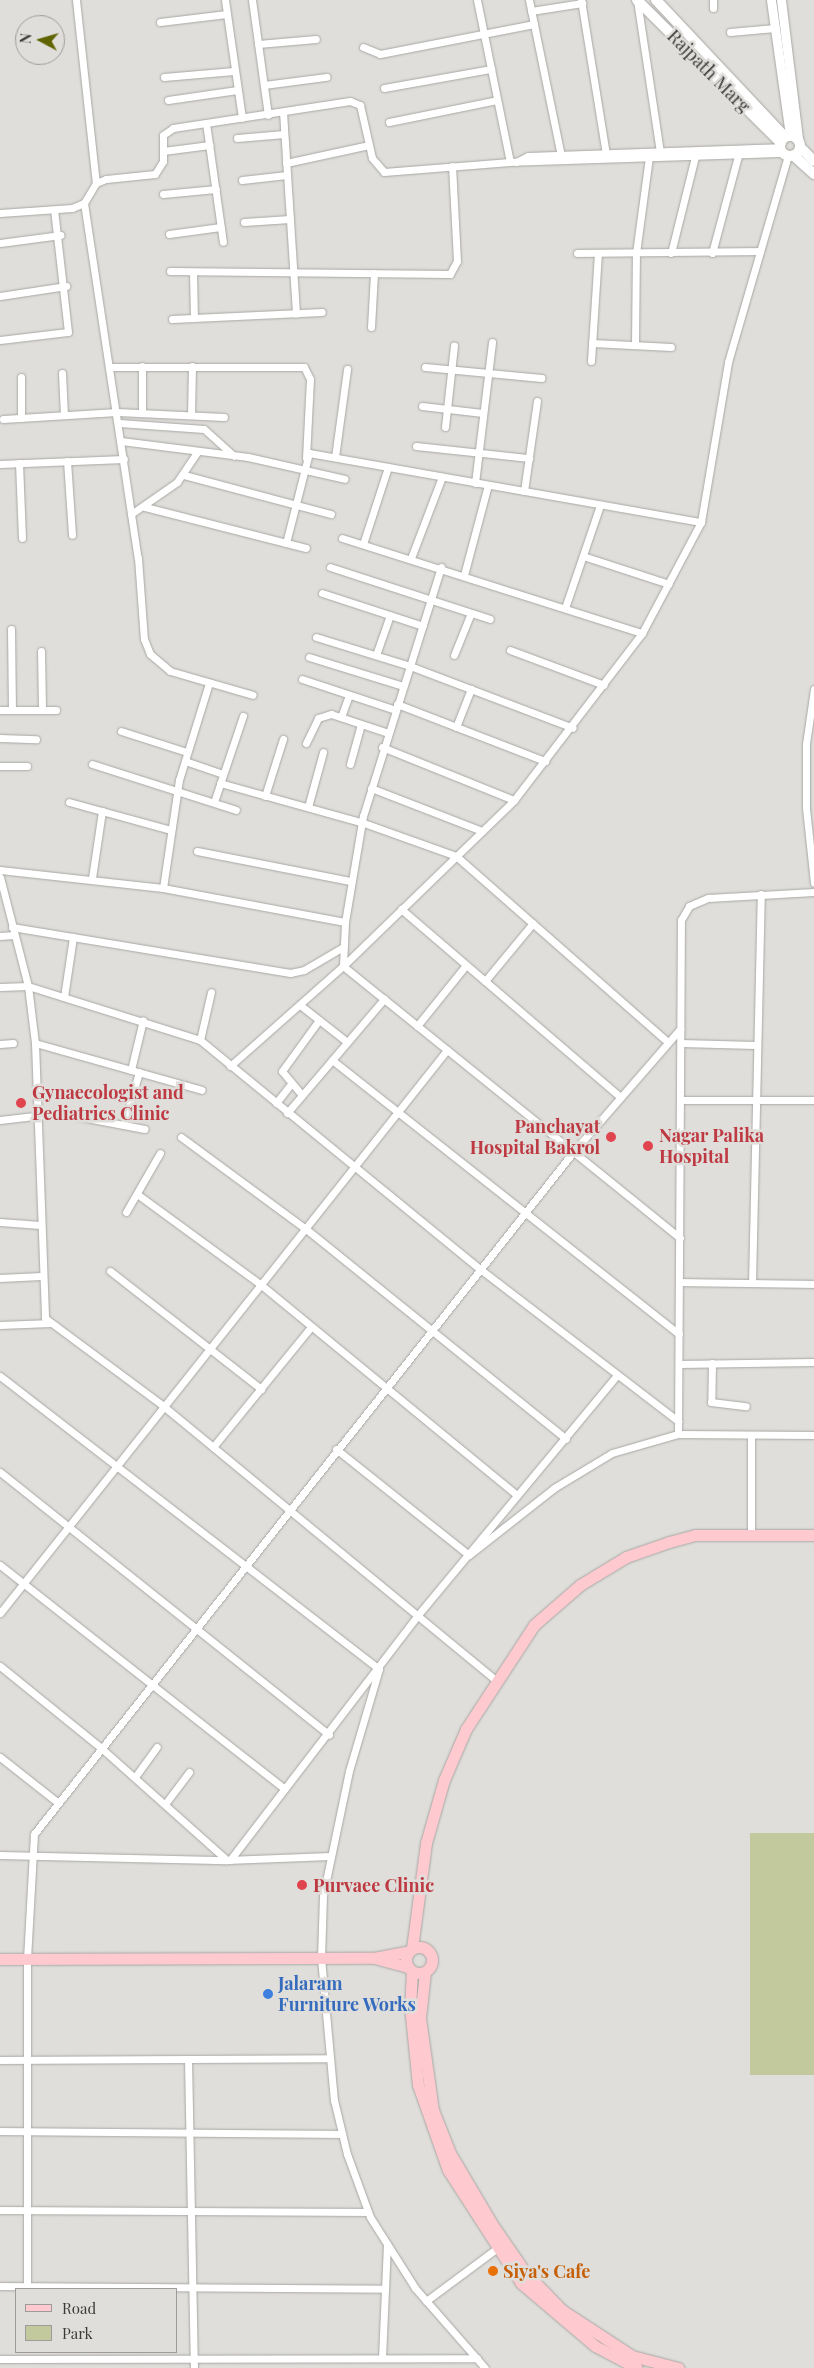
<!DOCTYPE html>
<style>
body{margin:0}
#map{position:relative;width:814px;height:2368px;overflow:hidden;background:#e0dedb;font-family:"Playfair Display",serif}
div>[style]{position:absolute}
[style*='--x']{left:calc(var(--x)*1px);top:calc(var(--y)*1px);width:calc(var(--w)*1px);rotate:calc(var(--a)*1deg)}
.green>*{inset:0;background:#c2ca9d;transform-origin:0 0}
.roads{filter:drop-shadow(0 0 1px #a8a7a3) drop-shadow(0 0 1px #a8a7a3)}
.minor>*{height:7px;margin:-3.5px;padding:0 3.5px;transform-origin:3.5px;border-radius:3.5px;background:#fff}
.tertiary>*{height:9px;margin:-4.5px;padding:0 4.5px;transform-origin:4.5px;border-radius:4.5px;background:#fff}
.secondary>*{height:10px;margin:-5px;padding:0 5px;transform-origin:5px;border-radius:5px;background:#fff}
.secondary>.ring{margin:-5px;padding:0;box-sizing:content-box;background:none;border:10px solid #fff;border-radius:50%}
.primary>*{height:11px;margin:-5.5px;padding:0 5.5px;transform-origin:5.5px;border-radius:5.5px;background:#fecacf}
.primary>.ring{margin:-5.5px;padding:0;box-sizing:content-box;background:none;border:11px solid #fecacf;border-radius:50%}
.dots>*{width:14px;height:14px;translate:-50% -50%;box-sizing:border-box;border:2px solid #e0dedb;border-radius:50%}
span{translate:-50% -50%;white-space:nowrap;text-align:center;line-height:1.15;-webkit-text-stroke:5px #e0dedb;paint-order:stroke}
.street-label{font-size:18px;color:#3b3a39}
.health-label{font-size:18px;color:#be3a42;font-weight:700}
.left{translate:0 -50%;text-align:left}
.right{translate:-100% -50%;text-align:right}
.shop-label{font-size:18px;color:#366cbe;font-weight:700}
.food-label{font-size:18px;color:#c56008;font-weight:700}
.legend{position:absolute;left:15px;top:2288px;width:162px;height:65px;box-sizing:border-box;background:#e0dedb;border:1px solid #9e9c9a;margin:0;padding:6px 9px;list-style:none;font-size:15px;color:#3b3a39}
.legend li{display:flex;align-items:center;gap:10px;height:25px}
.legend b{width:25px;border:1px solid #9e9c9a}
.north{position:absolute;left:15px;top:15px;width:50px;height:50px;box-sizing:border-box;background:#e0dedb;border:1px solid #9e9c9a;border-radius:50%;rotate:276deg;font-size:14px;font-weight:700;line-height:20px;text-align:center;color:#3b3a39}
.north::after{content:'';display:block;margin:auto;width:18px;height:22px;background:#606400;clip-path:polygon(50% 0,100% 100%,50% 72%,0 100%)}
</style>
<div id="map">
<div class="green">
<i style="left:750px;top:1833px;width:64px;height:242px"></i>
</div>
<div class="roads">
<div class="minor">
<i style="--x:76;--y:0;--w:184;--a:83.8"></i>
<i style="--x:225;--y:0;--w:119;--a:81.8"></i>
<i style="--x:252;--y:0;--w:116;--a:82.1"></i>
<i style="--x:477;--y:0;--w:165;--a:78.5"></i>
<i style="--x:510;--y:162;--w:273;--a:-1.9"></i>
<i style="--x:529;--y:0;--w:159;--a:78.4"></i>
<i style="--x:581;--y:0;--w:156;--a:80.8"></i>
<i style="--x:637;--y:0;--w:154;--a:81.4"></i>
<i style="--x:713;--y:0;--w:8;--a:90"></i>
<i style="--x:531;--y:11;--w:52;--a:-8.9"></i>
<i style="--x:160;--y:22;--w:67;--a:-6.8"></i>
<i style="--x:730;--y:32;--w:45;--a:-5.1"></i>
<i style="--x:258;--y:44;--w:58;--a:-4.9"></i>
<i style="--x:363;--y:47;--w:18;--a:22"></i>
<i style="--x:380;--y:54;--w:157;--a:-11"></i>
<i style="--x:164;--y:77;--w:70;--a:-4.9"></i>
<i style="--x:264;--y:85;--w:63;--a:-7.4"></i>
<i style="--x:384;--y:88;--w:109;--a:-10.1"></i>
<i style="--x:168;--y:100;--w:70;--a:-8.2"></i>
<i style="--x:283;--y:112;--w:202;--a:86.3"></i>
<i style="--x:389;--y:122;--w:110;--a:-11.5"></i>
<i style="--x:206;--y:123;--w:120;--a:81.9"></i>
<i style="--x:237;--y:138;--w:47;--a:-4.9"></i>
<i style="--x:163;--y:151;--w:47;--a:-7.3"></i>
<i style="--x:516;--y:162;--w:13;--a:-27"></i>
<i style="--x:528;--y:156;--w:252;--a:-2"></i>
<i style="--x:286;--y:163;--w:85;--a:-12.2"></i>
<i style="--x:242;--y:180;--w:45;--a:-6.3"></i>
<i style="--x:163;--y:194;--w:53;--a:-5.4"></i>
<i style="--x:84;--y:203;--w:359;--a:81.4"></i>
<i style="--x:138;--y:558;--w:81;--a:85.8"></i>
<i style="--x:144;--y:639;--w:16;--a:68"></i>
<i style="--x:150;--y:654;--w:26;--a:40"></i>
<i style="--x:170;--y:671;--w:86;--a:16.1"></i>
<i style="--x:0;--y:213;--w:72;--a:-4"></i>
<i style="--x:72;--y:208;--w:13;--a:-23"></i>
<i style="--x:84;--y:203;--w:23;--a:-59"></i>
<i style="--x:96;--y:183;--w:11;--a:-22"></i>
<i style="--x:106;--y:179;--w:49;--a:-5.8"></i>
<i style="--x:155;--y:174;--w:15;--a:-58"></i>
<i style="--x:163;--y:161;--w:26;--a:-90"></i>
<i style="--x:163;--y:135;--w:12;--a:-35"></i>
<i style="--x:173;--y:128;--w:179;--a:-8.7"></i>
<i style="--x:350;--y:101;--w:11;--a:22"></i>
<i style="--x:360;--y:105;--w:54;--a:77.2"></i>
<i style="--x:372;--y:158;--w:18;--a:49"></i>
<i style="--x:384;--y:172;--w:126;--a:-4.5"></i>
<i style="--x:244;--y:222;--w:46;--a:-3.7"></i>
<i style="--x:169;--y:234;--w:52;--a:-7.7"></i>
<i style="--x:0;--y:243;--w:61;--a:-7.6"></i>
<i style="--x:577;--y:253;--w:183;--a:-0.6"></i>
<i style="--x:671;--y:253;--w:99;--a:-76"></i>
<i style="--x:712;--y:253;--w:100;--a:-75"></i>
<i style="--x:170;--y:271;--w:280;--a:0.6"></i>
<i style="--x:450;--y:274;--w:15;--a:-62"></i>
<i style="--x:457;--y:261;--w:95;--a:-93"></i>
<i style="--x:193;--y:272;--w:46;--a:88.8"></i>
<i style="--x:0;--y:296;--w:67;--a:-8.6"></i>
<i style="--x:172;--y:319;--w:150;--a:-2.7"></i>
<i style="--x:371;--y:327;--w:54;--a:-86.8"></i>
<i style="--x:0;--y:340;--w:68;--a:-6.7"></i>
<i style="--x:68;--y:332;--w:123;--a:-96.5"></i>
<i style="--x:592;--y:343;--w:79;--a:2.9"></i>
<i style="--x:635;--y:345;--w:92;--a:-89.4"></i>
<i style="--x:636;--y:253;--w:97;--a:-82.3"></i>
<i style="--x:591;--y:361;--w:108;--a:-86.3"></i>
<i style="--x:142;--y:366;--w:47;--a:90"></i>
<i style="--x:111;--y:367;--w:193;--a:0"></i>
<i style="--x:304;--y:367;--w:13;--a:63"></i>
<i style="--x:310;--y:379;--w:79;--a:92.9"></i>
<i style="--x:425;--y:367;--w:117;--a:5.4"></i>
<i style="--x:62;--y:373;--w:42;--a:87.3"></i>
<i style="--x:21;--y:377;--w:41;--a:90"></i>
<i style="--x:422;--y:406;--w:61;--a:6.5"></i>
<i style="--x:191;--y:415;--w:49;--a:-88.8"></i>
<i style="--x:3;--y:419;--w:114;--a:-3.5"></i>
<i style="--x:117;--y:412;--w:107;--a:2.7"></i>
<i style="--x:119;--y:423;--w:85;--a:4"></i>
<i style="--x:204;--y:429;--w:40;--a:42"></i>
<i style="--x:445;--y:427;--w:82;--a:-83.7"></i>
<i style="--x:121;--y:441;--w:128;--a:7.2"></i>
<i style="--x:248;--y:457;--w:99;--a:12.8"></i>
<i style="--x:416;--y:446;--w:114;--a:6.1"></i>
<i style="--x:335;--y:457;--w:89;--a:-82.2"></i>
<i style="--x:67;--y:461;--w:74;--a:86.1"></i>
<i style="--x:19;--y:463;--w:75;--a:87.7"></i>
<i style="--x:0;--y:464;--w:124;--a:-2.3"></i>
<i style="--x:184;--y:475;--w:152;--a:14.9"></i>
<i style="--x:475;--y:483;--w:142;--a:-83.1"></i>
<i style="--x:524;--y:491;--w:91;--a:-81.8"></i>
<i style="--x:145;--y:507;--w:166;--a:14.3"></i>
<i style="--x:131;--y:514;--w:56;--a:-34.8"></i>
<i style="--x:177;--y:482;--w:37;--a:-56"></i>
<i style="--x:342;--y:538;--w:315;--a:17.6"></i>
<i style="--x:286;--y:543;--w:93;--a:-75.7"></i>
<i style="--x:309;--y:453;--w:398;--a:10"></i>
<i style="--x:363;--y:544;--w:81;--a:-72"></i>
<i style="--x:583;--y:556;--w:90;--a:18"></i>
<i style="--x:411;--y:558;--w:87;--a:-69.1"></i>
<i style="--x:330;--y:567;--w:168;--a:18"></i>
<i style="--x:464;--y:575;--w:93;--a:-75.1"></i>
<i style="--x:322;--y:593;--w:106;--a:18.1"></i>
<i style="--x:565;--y:608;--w:109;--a:-71.2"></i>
<i style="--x:11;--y:629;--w:81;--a:89.3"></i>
<i style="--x:316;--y:637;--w:98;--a:17.1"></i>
<i style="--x:410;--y:666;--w:174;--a:20.8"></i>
<i style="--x:510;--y:650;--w:100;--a:20.4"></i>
<i style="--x:41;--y:651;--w:59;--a:89"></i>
<i style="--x:376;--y:655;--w:42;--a:-70.7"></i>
<i style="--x:454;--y:655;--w:45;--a:-68"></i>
<i style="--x:309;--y:657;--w:98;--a:17.1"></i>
<i style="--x:302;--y:679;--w:99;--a:18.3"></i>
<i style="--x:814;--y:689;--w:56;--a:98.3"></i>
<i style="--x:806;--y:744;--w:64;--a:90"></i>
<i style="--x:806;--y:808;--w:75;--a:83.9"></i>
<i style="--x:397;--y:704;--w:159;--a:21.1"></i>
<i style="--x:0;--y:710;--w:56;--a:0"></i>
<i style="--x:341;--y:717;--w:23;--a:-70"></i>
<i style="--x:456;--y:727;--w:41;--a:-68.5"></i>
<i style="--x:121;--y:731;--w:69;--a:17.7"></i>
<i style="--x:0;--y:738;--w:36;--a:2"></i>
<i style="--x:306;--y:743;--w:28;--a:-64"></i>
<i style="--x:318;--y:718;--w:14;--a:-17"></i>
<i style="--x:331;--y:714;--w:60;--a:18.4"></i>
<i style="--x:382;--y:747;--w:142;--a:21.9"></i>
<i style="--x:185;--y:761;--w:40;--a:18.9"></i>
<i style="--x:92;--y:764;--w:151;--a:17.7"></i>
<i style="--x:350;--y:764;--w:41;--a:-74.6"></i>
<i style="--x:0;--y:766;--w:27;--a:0"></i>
<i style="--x:220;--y:783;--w:146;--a:15.5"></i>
<i style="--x:361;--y:822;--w:101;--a:19.7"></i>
<i style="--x:456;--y:856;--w:282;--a:41.3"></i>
<i style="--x:371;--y:788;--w:119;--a:21.2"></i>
<i style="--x:265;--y:796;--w:60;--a:-72.5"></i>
<i style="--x:69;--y:802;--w:106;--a:15.4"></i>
<i style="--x:214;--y:802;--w:91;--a:-71.4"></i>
<i style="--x:308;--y:807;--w:57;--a:-74.7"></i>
<i style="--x:197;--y:851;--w:156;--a:11.1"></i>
<i style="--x:0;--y:870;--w:164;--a:6.3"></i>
<i style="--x:163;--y:888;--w:185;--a:10.6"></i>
<i style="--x:0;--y:877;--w:113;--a:75.6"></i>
<i style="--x:28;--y:986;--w:57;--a:83"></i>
<i style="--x:35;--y:1043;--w:275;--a:87.9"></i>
<i style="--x:45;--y:1318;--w:146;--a:36.6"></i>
<i style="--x:162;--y:1405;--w:433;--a:39.5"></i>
<i style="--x:92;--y:878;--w:68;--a:-81.5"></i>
<i style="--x:163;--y:888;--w:109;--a:-81.6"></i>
<i style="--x:179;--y:780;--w:102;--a:-72.8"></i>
<i style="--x:401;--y:909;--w:289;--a:40.6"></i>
<i style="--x:12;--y:927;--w:282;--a:9.4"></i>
<i style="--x:290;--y:973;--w:14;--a:-12"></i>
<i style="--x:304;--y:970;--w:45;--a:-30.5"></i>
<i style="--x:0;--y:936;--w:14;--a:-4"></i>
<i style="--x:343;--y:966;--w:433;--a:38.9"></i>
<i style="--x:343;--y:966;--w:44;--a:-87.4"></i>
<i style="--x:345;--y:922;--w:108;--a:-80.4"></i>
<i style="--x:363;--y:816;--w:261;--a:-72.6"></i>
<i style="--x:485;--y:981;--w:75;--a:-50.4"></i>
<i style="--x:0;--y:987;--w:28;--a:-2"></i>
<i style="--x:28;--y:986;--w:180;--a:17.4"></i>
<i style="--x:200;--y:1040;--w:362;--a:39.3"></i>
<i style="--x:480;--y:1269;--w:250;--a:37.5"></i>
<i style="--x:64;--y:997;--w:61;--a:-81.5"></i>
<i style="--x:300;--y:1005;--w:60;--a:38.2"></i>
<i style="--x:417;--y:1026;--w:78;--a:-51.2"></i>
<i style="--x:200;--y:1040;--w:49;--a:-77.1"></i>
<i style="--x:35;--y:1043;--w:173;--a:15.7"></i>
<i style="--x:681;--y:1043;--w:74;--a:1.5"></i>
<i style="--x:0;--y:1044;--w:13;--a:-4"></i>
<i style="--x:332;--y:1060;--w:442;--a:38.3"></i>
<i style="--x:230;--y:1066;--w:151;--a:-41.5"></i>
<i style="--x:343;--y:966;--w:238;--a:-44.1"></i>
<i style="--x:514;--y:800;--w:210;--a:-52.5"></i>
<i style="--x:642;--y:633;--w:126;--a:-62"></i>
<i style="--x:701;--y:522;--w:162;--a:-80.4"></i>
<i style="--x:728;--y:362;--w:215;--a:-73.8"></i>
<i style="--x:131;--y:1070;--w:51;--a:-76.5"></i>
<i style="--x:302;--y:1095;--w:31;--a:-130"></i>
<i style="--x:282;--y:1071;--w:63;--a:-54"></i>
<i style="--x:680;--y:1100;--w:134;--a:0"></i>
<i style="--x:276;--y:1103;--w:24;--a:-52"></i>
<i style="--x:287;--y:1113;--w:150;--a:-49.6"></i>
<i style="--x:0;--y:1120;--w:60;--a:-6.7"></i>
<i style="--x:60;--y:1113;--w:86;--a:10.7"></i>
<i style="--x:124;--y:1124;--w:54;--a:-73.9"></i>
<i style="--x:181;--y:1137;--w:155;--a:36.4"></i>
<i style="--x:306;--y:1229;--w:334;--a:38.9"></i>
<i style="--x:137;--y:1194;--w:152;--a:36.2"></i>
<i style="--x:260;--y:1284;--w:331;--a:39.4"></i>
<i style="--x:126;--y:1212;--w:68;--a:-60"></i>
<i style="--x:0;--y:1222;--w:40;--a:4.3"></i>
<i style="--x:110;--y:1271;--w:192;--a:38"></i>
<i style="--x:0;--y:1278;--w:41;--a:-2.8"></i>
<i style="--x:679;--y:1282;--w:135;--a:0.8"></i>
<i style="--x:752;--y:1283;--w:389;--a:-88.7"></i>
<i style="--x:0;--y:1325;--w:51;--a:-2.2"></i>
<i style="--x:712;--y:1363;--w:39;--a:91"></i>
<i style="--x:711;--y:1402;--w:35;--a:7"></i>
<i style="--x:679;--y:1364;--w:135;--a:-0.8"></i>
<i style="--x:0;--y:1376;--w:479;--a:37.7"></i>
<i style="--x:379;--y:1669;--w:106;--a:106.4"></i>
<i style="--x:349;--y:1771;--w:127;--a:101.8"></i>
<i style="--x:323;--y:1895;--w:63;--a:91.8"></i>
<i style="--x:321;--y:1958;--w:143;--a:84.8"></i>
<i style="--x:334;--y:2100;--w:56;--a:76.5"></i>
<i style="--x:347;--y:2154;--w:67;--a:69.9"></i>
<i style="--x:370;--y:2217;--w:84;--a:57.6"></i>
<i style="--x:415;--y:2288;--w:106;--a:48.8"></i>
<i style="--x:678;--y:1434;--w:514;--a:-89.67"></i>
<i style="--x:681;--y:920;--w:16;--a:-60"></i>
<i style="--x:689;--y:906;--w:21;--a:-23"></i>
<i style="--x:708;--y:898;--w:106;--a:-3.2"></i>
<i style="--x:751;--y:1435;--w:100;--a:90"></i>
<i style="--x:213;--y:1447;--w:155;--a:-50.8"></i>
<i style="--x:336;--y:1449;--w:170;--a:38.6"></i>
<i style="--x:469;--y:1555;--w:108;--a:-38.2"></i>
<i style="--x:554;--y:1488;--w:68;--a:-31.1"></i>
<i style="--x:612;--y:1453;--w:69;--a:-16.1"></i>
<i style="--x:678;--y:1434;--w:136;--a:0.4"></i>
<i style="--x:0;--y:1472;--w:421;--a:38.6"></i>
<i style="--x:0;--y:1565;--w:362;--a:38.2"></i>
<i style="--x:0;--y:1613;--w:719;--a:-51.55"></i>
<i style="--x:0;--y:1666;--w:129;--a:39"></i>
<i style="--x:100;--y:1747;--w:170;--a:41.7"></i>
<i style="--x:0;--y:1757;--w:71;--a:38.2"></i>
<i style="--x:135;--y:1777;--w:37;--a:-54"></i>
<i style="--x:165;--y:1804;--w:40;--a:-53"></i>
<i style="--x:0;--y:1855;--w:227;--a:1.3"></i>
<i style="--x:227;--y:1860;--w:103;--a:-2.2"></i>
<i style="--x:230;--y:1860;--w:307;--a:-52.5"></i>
<i style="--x:417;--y:1616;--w:313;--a:-50.3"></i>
<i style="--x:188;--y:2059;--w:309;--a:88.9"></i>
<i style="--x:0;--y:2060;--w:329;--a:-0.3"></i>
<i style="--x:0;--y:2131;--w:342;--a:0.5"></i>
<i style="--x:0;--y:2210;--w:368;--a:0.3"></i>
<i style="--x:0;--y:2286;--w:385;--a:0.4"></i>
<i style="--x:27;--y:2289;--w:330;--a:-90"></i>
<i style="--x:27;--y:1959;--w:125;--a:-86.8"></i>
<i style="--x:34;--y:1834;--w:871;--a:-51.67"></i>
<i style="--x:574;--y:1151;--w:162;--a:-49"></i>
<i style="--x:426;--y:2301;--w:92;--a:-36.6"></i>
<i style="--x:382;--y:2358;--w:114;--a:-87.5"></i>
<i style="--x:0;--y:2359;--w:477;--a:-0.1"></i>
</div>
<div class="tertiary">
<i style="--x:771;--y:0;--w:136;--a:82"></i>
<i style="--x:781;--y:0;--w:140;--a:83"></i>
</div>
<div class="secondary">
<i style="--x:637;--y:0;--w:203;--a:44.8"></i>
<i style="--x:656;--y:0;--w:188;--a:46.7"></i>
<i class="ring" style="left:780px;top:136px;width:10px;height:10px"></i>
<i style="--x:801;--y:148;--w:18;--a:45"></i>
<i style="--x:794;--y:156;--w:27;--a:42"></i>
</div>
<div class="primary">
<i class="ring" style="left:406px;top:1947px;width:15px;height:15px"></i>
<i style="--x:412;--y:1948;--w:106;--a:-82.4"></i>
<i style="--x:426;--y:1843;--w:66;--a:-74.1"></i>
<i style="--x:444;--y:1780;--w:56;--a:-66.7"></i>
<i style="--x:466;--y:1729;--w:124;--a:-56.8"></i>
<i style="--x:534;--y:1625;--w:61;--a:-41"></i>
<i style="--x:580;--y:1585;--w:54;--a:-31.3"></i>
<i style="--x:626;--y:1557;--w:46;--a:-19.2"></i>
<i style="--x:669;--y:1542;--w:27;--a:-15"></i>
<i style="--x:695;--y:1535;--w:119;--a:0"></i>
<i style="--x:0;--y:1959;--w:374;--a:-0.2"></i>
<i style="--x:374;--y:1958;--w:36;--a:-11"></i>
<i style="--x:378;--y:1959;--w:31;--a:15"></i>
<i style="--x:412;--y:1971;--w:35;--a:93"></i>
<i style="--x:410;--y:2006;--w:79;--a:84.2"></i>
<i style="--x:418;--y:2085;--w:90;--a:70.6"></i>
<i style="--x:448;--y:2170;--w:135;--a:57.1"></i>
<i style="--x:521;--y:2283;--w:97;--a:40.4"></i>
<i style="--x:595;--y:2346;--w:47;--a:27.6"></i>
<i style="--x:425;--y:1972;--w:46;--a:96.2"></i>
<i style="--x:420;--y:2018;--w:93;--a:82"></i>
<i style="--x:433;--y:2110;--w:46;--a:68.4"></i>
<i style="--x:450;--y:2153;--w:82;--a:59.4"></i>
<i style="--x:492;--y:2224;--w:58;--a:55.5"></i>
<i style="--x:525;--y:2272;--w:53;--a:45.8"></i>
<i style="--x:562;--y:2310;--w:84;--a:33.3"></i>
<i style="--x:632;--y:2356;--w:48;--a:14.6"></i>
</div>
</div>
<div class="dots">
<i style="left:21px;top:1103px;background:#e0444e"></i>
<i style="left:611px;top:1137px;background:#e0444e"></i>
<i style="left:648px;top:1146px;background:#e0444e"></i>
<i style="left:302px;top:1885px;background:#e0444e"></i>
<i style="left:268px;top:1994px;background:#3f7fe0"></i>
<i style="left:493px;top:2271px;background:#e8710a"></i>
</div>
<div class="street-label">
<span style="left:709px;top:71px;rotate:45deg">Rajpath Marg</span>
</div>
<div class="health-label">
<span class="left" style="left:32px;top:1103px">Gynaecologist and<br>Pediatrics Clinic</span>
<span class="right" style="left:600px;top:1137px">Panchayat<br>Hospital Bakrol</span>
<span class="left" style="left:659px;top:1146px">Nagar Palika<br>Hospital</span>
<span class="left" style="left:313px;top:1885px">Purvaee Clinic</span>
</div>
<div class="shop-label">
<span class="left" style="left:278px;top:1994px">Jalaram<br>Furniture Works</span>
</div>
<div class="food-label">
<span class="left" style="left:503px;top:2271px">Siya's Cafe</span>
</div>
<ul class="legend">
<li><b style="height:6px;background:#fecacf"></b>Road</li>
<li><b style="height:14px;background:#c2ca9d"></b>Park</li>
</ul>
<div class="north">N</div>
</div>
